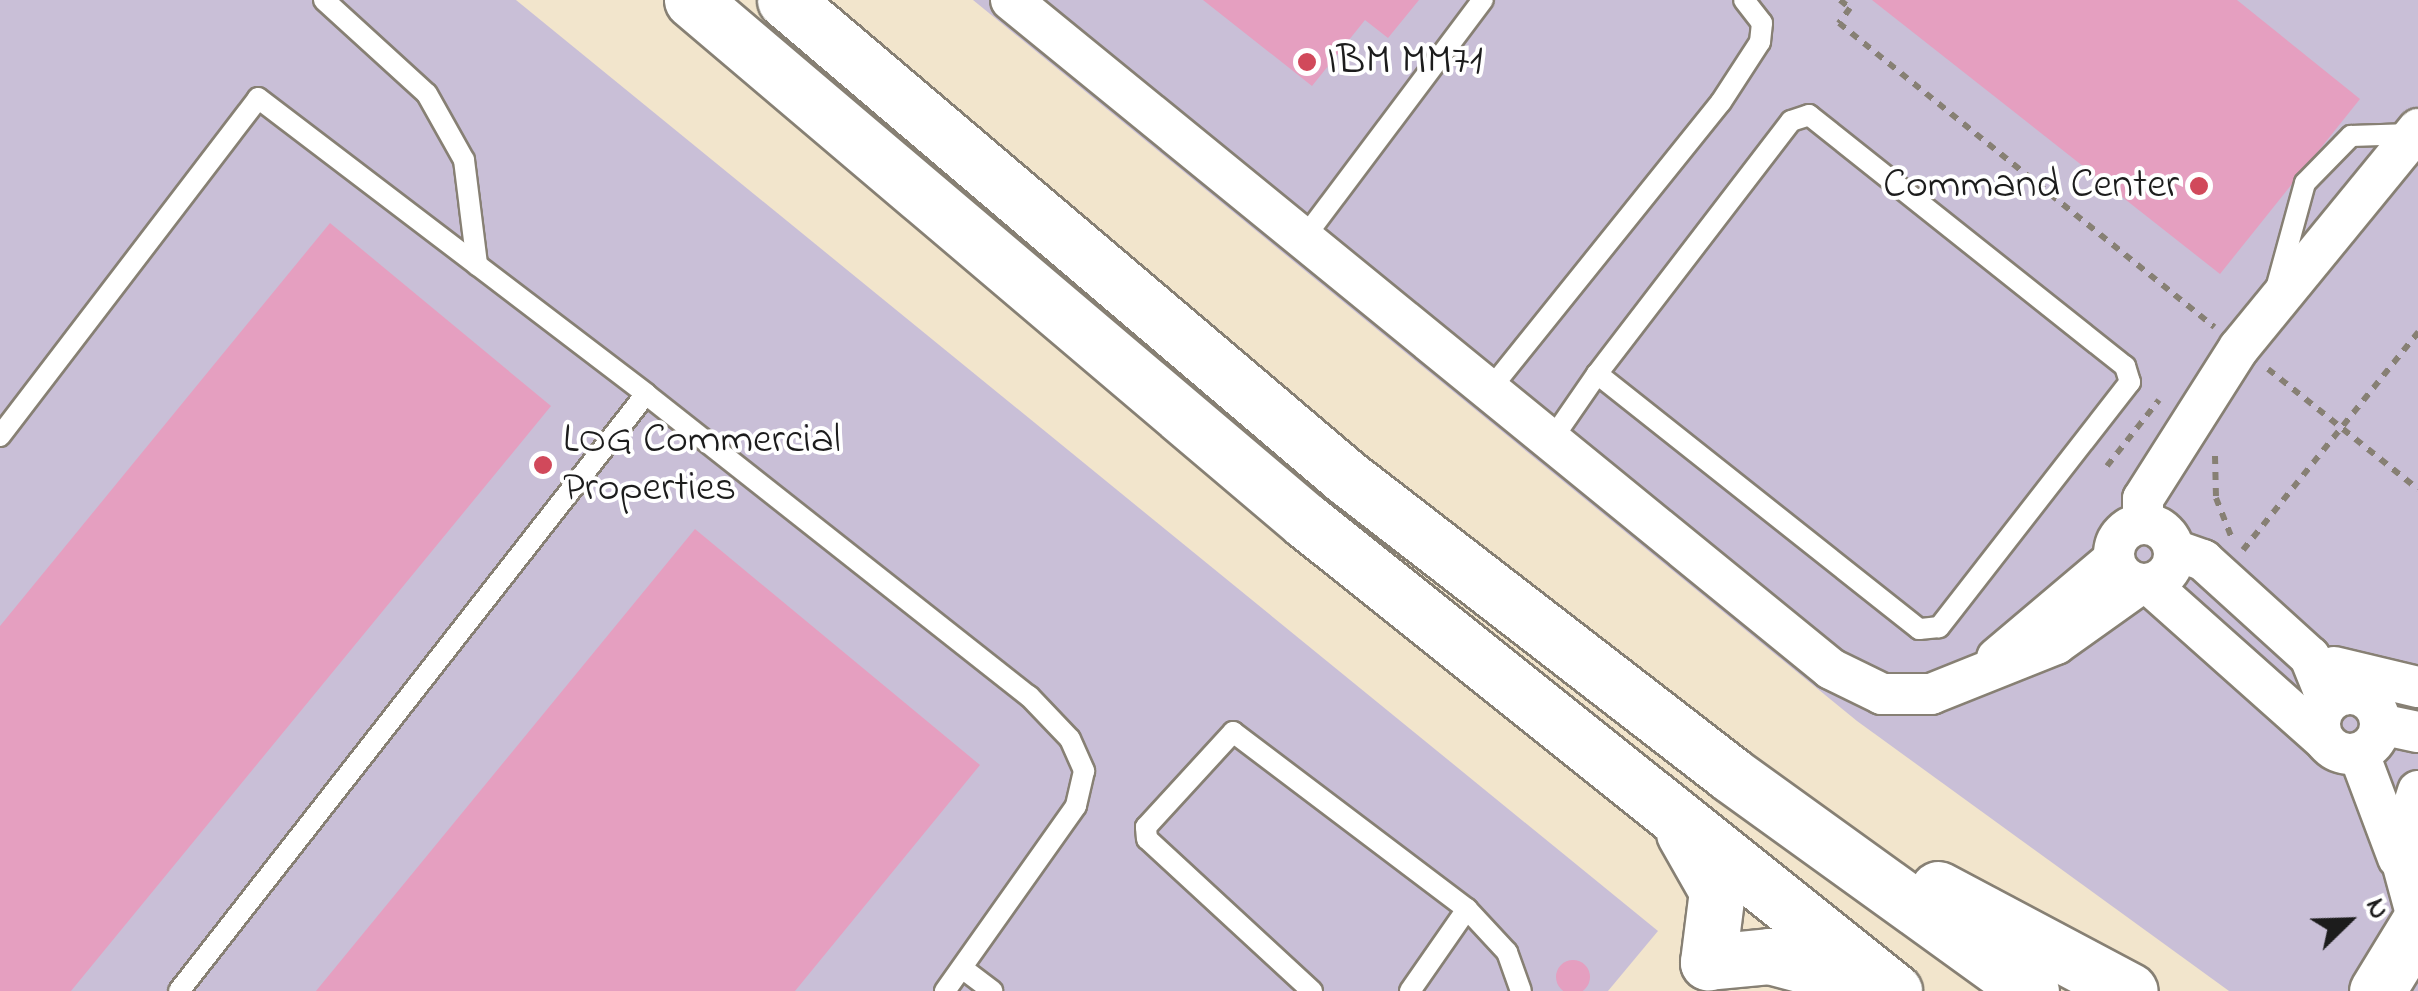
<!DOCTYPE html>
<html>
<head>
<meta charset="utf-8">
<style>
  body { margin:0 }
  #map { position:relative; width:2418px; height:991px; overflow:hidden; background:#f2e5cc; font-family:"Indie Flower",sans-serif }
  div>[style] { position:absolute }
  .industrial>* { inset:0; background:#c9bfd7 }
  .building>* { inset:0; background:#e59fc0 }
  .round { border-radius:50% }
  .path>* { height:6px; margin-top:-3px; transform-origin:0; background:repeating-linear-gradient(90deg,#878074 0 8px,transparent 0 16px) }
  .roads { filter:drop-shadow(2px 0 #878074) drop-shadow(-2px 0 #878074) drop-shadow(0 2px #878074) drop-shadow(0 -2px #878074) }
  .lane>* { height:20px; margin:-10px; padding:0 10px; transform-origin:10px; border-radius:10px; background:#fff }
  .street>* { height:40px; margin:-20px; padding:0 20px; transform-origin:20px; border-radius:20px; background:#fff }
  .street>.ring { margin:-20px; padding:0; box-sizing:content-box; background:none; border:40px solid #fff; border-radius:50% }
  .highway>* { height:55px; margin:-27.5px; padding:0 27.5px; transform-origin:27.5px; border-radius:27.5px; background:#fff }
  .dots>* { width:28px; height:28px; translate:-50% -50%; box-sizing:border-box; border:5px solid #fff; border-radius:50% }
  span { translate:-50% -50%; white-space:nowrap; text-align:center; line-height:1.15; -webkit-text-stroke:8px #fff; paint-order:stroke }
  .poi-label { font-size:42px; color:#1c1c1c }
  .left { translate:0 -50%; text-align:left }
  .right { translate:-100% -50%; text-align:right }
  .north { position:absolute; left:2298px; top:871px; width:100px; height:100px; -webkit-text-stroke:8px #fff; paint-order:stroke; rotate:67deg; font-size:28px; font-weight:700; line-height:40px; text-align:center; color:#1c1c1c }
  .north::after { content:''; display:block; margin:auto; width:35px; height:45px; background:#1c1c1c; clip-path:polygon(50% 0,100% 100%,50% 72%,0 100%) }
</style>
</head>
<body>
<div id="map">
  <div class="industrial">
    <div style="clip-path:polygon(0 0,516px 0,1658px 931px,1608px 991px,0 991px)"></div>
    <div style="clip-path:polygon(973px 0,2418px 0,2418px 991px,2229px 991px,1857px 721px)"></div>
  </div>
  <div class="building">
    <div style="clip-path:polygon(1203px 0,1419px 0,1388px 38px,1365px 20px,1312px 86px)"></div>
    <div style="clip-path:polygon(1872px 0,2237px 0,2360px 99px,2220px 274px)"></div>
    <div style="clip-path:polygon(330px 223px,551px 406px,71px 991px,0 991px,0 626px)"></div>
    <div style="clip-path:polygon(695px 529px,980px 765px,795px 991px,316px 991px)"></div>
    <div class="round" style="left:1556px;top:960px;width:34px;height:34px"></div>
  </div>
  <div class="path">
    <div style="left:1840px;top:0;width:13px;rotate:39deg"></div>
    <div style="left:1850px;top:8px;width:19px;rotate:126deg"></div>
    <div style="left:1839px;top:23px;width:483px;rotate:39deg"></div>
    <div style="left:2268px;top:369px;width:192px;rotate:38.7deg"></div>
    <div style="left:2215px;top:456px;width:42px;rotate:88.6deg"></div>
    <div style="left:2216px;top:498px;width:41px;rotate:68.5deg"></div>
    <div style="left:2107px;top:466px;width:84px;rotate:-51.8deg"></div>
    <div style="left:2243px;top:550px;width:280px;rotate:-51.2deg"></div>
  </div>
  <div class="roads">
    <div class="lane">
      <div style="left:324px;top:0;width:139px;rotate:42.4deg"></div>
      <div style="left:427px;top:94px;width:76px;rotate:60.7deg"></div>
      <div style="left:464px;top:160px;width:106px;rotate:82.9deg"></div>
      <div style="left:1301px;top:242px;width:303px;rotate:-53.1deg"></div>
      <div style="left:2276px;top:289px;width:110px;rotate:-74.7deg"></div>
      <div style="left:2305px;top:183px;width:66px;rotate:-45.6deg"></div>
      <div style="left:2351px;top:136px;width:60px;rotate:-1.9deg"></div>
      <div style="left:1487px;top:393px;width:373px;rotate:-51.2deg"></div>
      <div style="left:1721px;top:102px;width:72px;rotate:-57deg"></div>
      <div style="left:1760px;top:42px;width:19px;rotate:-84deg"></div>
      <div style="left:1762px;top:23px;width:29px;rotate:-128deg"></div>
      <div style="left:0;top:436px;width:425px;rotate:-52.6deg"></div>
      <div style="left:258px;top:98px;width:488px;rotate:37.3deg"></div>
      <div style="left:646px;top:394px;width:488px;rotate:38.3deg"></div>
      <div style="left:1029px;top:696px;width:59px;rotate:46.4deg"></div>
      <div style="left:1070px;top:739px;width:35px;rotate:66deg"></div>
      <div style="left:1084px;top:771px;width:36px;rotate:103deg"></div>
      <div style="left:1076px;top:806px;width:227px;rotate:125.3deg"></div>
      <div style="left:1548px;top:445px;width:86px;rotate:-55.4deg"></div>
      <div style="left:1597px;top:374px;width:319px;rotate:-52.5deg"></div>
      <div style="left:1791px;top:121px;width:19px;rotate:-18deg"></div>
      <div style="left:1809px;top:115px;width:404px;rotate:38.5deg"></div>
      <div style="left:2125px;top:366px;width:17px;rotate:73deg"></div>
      <div style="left:2130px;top:382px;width:311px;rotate:127.9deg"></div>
      <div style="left:1939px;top:627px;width:20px;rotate:174deg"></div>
      <div style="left:1919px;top:629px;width:411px;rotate:-141.6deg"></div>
      <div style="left:962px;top:968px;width:38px;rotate:37deg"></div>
      <div style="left:179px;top:991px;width:758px;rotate:-51.97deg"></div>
      <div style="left:1312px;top:991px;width:224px;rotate:-137.3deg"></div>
      <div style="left:1147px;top:839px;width:12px;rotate:-95deg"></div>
      <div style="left:1146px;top:827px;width:129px;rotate:-47.5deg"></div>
      <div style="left:1233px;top:732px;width:293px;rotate:37.1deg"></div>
      <div style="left:1467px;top:909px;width:59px;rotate:47.1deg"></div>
      <div style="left:1507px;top:952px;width:41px;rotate:70.3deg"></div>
      <div style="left:1410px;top:991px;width:100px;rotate:-55.2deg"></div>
    </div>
    <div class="street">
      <div style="left:1011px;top:0;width:1058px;rotate:39.21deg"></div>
      <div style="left:1831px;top:669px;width:57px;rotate:26.1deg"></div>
      <div style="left:1882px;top:694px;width:49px"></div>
      <div style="left:1931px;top:694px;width:135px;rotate:-21.8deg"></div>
      <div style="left:2056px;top:644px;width:103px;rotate:-35.5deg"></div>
      <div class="ring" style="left:2114px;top:524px;width:20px;height:20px"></div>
      <div style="left:2143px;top:524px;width:25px;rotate:-90deg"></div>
      <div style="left:2143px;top:499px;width:179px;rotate:-57.6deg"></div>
      <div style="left:2239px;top:348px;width:283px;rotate:-50.7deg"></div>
      <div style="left:2174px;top:550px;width:31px;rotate:19deg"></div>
      <div style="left:2203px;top:560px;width:144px;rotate:42.2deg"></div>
      <div style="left:2310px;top:657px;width:35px;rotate:68deg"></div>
      <div style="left:2323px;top:689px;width:25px;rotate:12deg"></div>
      <div style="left:2149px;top:584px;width:234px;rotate:41.7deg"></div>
      <div style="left:1997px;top:658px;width:153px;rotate:-40.2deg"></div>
      <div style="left:2334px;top:667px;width:86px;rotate:13.4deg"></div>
      <div class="ring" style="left:2320px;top:694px;width:20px;height:20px"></div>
      <div style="left:2380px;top:724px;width:39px;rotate:12deg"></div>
      <div style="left:2359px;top:754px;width:111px;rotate:69.4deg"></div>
      <div style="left:2418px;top:791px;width:63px;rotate:107.6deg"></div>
      <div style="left:2399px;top:851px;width:73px;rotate:74.8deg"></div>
    </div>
    <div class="highway">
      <div style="left:692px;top:0;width:805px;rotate:40.32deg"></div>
      <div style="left:1306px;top:521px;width:753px;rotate:38.64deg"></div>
      <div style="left:785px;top:0;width:736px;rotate:40.37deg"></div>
      <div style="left:1346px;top:477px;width:485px;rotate:37.7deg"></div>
      <div style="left:1730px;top:774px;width:371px;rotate:35.8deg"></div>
      <div style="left:1684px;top:833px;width:67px;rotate:60.4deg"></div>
      <div style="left:1717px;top:891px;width:72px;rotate:97.2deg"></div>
      <div style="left:1708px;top:962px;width:61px;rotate:-5.6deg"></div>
      <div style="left:1769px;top:956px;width:98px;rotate:14.7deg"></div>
      <div style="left:1938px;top:889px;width:217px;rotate:28deg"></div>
      <div style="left:2377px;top:991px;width:79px;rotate:-58.5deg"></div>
    </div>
  </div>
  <div class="dots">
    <div style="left:1307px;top:62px;background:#d1495b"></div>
    <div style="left:2199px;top:186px;background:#d1495b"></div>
    <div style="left:543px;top:465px;background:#d1495b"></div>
  </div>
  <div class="poi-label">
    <span class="left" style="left:1327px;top:62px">IBM MM71</span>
    <span class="right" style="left:2179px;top:186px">Command Center</span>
    <span class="left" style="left:563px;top:465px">LOG Commercial<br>Properties</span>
  </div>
  <div class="north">N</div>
</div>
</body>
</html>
